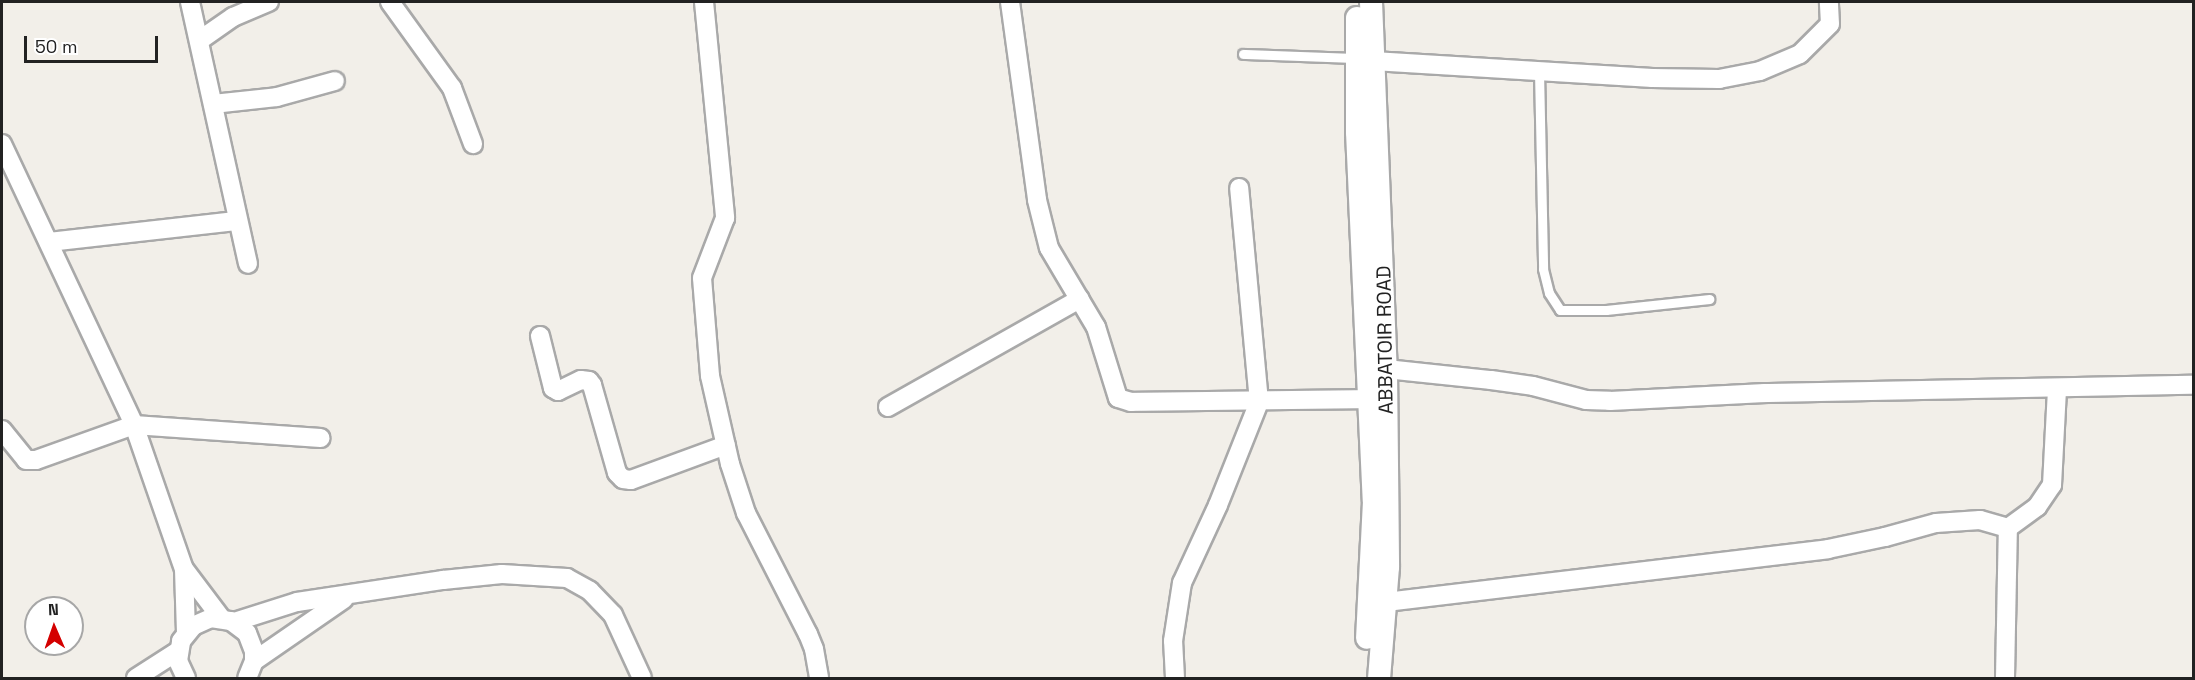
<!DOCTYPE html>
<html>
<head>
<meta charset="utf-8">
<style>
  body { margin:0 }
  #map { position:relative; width:2195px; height:680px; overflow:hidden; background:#f2efe9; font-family:"Space Grotesk",sans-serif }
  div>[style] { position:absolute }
  .roads { filter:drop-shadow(2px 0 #a9a9a9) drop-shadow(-2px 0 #a9a9a9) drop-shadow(0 2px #a9a9a9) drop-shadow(0 -2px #a9a9a9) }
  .service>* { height:9px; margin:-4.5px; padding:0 4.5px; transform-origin:4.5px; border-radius:4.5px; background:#fff }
  .minor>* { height:18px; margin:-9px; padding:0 9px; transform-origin:9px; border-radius:9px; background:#fff }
  .tertiary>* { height:22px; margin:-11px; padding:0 11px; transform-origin:11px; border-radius:11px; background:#fff }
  span { translate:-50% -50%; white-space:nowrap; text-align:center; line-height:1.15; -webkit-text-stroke:5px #fff; paint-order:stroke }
  .street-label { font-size:20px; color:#222 }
  .frame { position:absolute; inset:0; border:3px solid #222; pointer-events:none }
  .north { position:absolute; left:24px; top:596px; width:60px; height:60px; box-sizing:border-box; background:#fff; border:2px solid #a7a7a7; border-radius:50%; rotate:358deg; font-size:16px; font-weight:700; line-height:24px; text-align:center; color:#222 }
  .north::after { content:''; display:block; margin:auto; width:21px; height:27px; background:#d40000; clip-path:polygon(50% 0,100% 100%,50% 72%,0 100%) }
  .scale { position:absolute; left:24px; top:36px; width:134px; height:27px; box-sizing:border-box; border:3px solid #222; border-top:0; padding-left:8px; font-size:18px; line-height:21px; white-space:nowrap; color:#222; -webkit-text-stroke:4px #fff; paint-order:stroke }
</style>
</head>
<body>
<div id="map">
  <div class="roads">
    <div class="service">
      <div style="left:1243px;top:54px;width:114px;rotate:2deg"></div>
      <div style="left:1539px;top:71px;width:198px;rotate:88.8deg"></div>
      <div style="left:1543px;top:269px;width:25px;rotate:76deg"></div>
      <div style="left:1549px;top:293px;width:20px;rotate:57deg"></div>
      <div style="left:1560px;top:310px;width:46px"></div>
      <div style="left:1606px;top:310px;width:104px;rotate:-6.1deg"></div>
    </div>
    <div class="minor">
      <div style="left:190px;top:2px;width:268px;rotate:77.5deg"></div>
      <div style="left:390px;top:2px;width:106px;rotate:54.2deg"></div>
      <div style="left:452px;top:88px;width:60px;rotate:69.4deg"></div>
      <div style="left:704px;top:2px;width:217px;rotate:84.4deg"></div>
      <div style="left:725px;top:218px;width:64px;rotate:111deg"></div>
      <div style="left:702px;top:278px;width:98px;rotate:85.3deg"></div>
      <div style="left:710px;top:376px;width:90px;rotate:77.2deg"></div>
      <div style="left:730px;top:464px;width:52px;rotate:71.9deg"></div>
      <div style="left:746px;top:513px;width:136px;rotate:62.9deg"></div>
      <div style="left:808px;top:634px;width:16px;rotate:68deg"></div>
      <div style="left:814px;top:649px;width:29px;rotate:80deg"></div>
      <div style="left:1010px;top:2px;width:200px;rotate:82.2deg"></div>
      <div style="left:1037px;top:200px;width:49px;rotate:76deg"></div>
      <div style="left:1049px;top:248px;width:92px;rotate:59.3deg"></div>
      <div style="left:1096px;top:327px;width:74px;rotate:72.8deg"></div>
      <div style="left:1118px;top:398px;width:14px;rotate:17deg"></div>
      <div style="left:1131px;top:402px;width:236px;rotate:-0.7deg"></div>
      <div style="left:200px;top:40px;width:40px;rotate:-34.9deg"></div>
      <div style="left:233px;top:17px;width:39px;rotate:-23deg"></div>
      <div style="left:1373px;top:61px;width:280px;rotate:3.5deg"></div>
      <div style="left:1652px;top:78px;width:67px;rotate:0.9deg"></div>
      <div style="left:1719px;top:79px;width:42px;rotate:-11deg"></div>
      <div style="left:1760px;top:71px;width:43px;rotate:-23deg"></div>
      <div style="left:1800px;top:54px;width:42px;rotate:-45deg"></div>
      <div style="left:1830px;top:24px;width:22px;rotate:-93deg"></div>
      <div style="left:213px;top:104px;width:64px;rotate:-6.2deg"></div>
      <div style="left:277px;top:97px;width:60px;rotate:-15.4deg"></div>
      <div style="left:2px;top:144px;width:310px;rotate:64.8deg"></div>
      <div style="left:134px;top:425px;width:152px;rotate:70.9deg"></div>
      <div style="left:184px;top:569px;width:64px;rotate:88.2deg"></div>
      <div style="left:49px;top:242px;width:188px;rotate:-6.4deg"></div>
      <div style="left:540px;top:336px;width:54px;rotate:76deg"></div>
      <div style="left:553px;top:388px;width:6px;rotate:31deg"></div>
      <div style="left:558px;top:391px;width:25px;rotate:-26deg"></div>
      <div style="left:581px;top:380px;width:8px;rotate:7deg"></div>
      <div style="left:589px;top:381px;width:5px;rotate:53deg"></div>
      <div style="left:592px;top:385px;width:91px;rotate:74.1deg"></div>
      <div style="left:617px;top:473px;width:8px;rotate:45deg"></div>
      <div style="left:623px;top:479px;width:8px;rotate:7deg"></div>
      <div style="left:631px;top:480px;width:101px;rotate:-20.2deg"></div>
      <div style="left:1386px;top:369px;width:106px;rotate:6deg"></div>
      <div style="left:1491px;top:380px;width:42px;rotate:8.1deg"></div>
      <div style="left:1533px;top:386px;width:55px;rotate:14.8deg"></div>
      <div style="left:1586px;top:400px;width:24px;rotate:2deg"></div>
      <div style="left:1610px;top:401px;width:155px;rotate:-3deg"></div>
      <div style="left:1765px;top:393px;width:429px;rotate:-1.1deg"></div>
      <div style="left:888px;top:407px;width:220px;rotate:-29.4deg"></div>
      <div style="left:2px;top:430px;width:38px;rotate:51deg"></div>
      <div style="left:26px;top:460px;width:10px"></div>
      <div style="left:36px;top:460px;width:104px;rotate:-19.7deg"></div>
      <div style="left:134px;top:425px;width:187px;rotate:4deg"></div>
      <div style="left:2008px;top:528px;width:36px;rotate:-36deg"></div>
      <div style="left:2037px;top:507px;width:27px;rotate:-56deg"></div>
      <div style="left:2052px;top:485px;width:97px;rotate:-87deg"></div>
      <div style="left:184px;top:569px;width:61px;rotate:52.9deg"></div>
      <div style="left:1386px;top:602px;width:445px;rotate:-6.8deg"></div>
      <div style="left:1828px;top:549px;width:58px;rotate:-11.9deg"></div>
      <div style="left:1885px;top:537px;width:53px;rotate:-15.4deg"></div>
      <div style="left:1936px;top:523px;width:44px;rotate:-3.9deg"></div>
      <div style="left:1980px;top:520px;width:29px;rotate:16deg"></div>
      <div style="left:234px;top:622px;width:66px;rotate:-17.6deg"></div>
      <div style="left:297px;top:602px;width:148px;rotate:-8.6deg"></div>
      <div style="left:443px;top:580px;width:59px;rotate:-5.8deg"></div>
      <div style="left:502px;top:574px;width:65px;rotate:3.5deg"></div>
      <div style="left:567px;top:578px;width:26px;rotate:29deg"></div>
      <div style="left:590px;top:591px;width:33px;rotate:46deg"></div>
      <div style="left:613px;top:615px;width:69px;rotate:65.3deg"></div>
      <div style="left:254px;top:661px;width:109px;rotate:-34.6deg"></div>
      <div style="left:136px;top:678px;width:50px;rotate:-32.7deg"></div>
      <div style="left:186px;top:678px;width:19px;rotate:-115deg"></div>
      <div style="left:178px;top:661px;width:20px;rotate:-81deg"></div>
      <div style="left:181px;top:641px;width:19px;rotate:-51deg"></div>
      <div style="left:193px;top:626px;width:20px;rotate:-24deg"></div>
      <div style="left:211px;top:618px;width:20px;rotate:9deg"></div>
      <div style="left:231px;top:621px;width:20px;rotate:37deg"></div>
      <div style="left:247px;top:633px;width:19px;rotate:69deg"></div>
      <div style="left:254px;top:651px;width:10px;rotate:90deg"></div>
      <div style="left:254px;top:661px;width:18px;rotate:112deg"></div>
      <div style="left:1175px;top:678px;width:37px;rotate:-93deg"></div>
      <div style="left:1173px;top:641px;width:59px;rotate:-81.2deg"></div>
      <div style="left:1182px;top:583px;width:86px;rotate:-65.2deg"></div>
      <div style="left:1218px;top:505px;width:111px;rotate:-68.3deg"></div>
      <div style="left:1259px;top:402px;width:215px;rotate:-95.3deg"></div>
      <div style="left:2005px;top:678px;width:150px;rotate:-88.9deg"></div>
    </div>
    <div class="tertiary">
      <div style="left:1371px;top:2px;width:367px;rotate:87.7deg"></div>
      <div style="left:1386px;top:369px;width:198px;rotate:89.4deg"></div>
      <div style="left:1388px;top:567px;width:111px;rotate:94.6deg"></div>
      <div style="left:1357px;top:18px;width:114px;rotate:90deg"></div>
      <div style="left:1357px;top:132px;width:369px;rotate:87.4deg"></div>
      <div style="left:1374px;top:501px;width:137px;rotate:92.9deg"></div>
    </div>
  </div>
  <div class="street-label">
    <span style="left:1385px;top:340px;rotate:-91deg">ABBATOIR ROAD</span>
  </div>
  <div class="frame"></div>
  <div class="north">N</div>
  <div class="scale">50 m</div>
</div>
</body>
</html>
